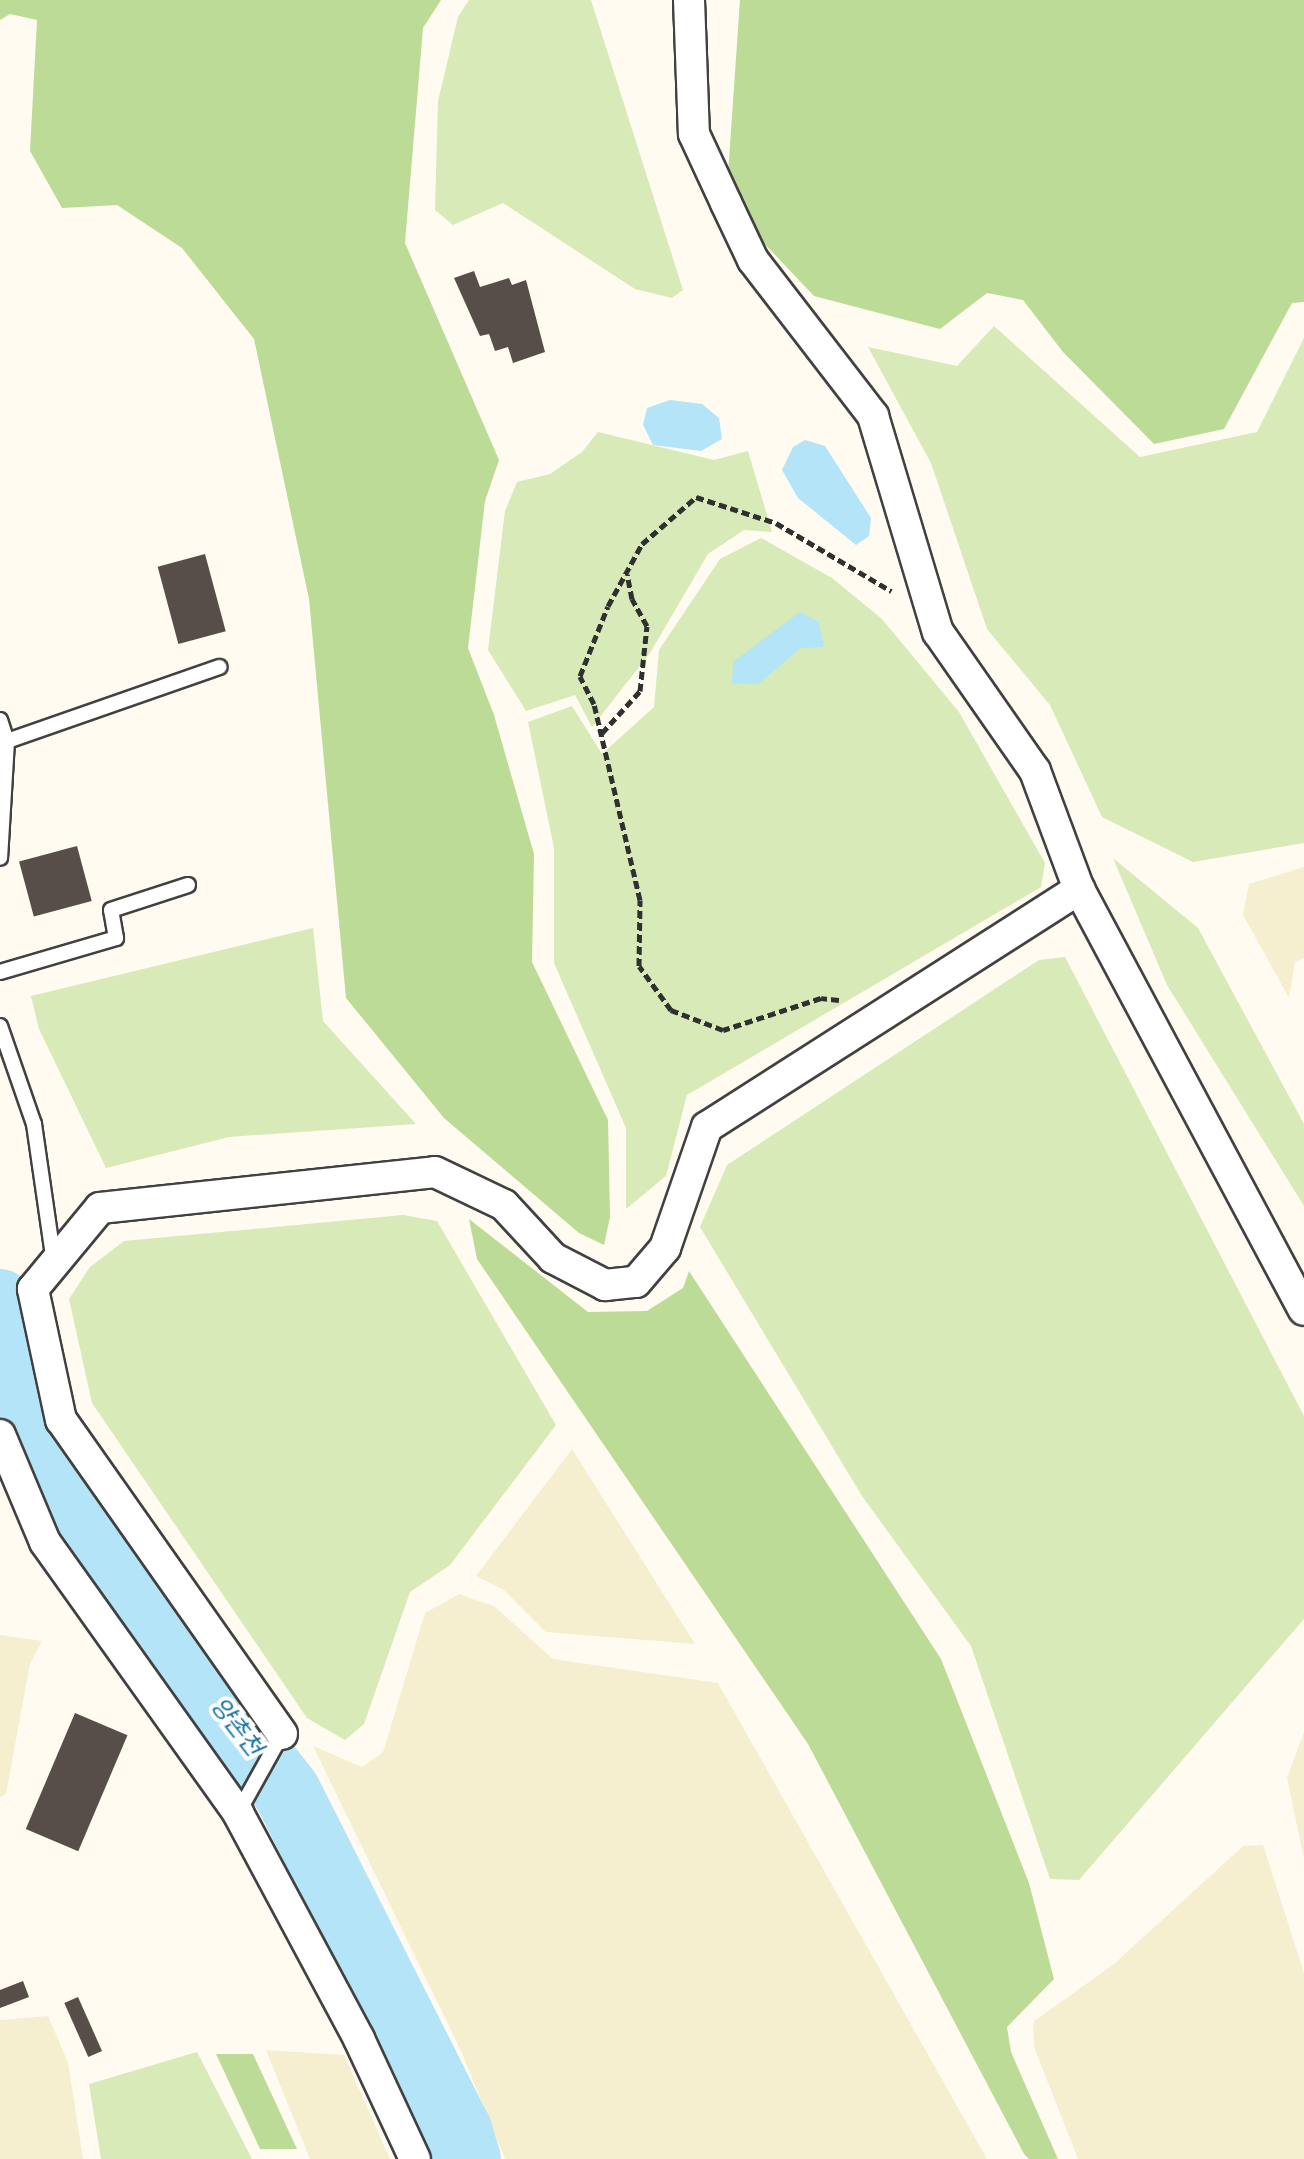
<!DOCTYPE html>
<html>
<head>
<meta charset="utf-8">
<style>
  body { margin:0 }
  #map { position:relative; width:1304px; height:2159px; overflow:hidden; background:#fffbf0; font-family:"Times New Roman","Noto Sans KR",serif }
  div>[style] { position:absolute }
  .farmland>* { inset:0; background:#f6efcf }
  .green>* { inset:0; background:#d7eab8 }
  .forest>* { inset:0; background:#bcdb97 }
  .water>* { inset:0; background:#b3e4f7 }
  .river>* { height:68px; margin:-34px; padding:0 34px; transform-origin:34px; border-radius:34px; background:#b3e4f7 }
  .building>* { inset:0; background:#574e4a; transform-origin:0 0 }
  .path>* { height:5px; margin-top:-2.5px; transform-origin:0; background:repeating-linear-gradient(90deg,#303030 0 8px,transparent 0 12px) }
  .roads { filter:drop-shadow(2px 0 #414141) drop-shadow(-2px 0 #414141) drop-shadow(0 2px #414141) drop-shadow(0 -2px #414141) }
  .service>* { height:14px; margin:-7px; padding:0 7px; transform-origin:7px; border-radius:7px; background:#fff }
  .minor>* { height:30px; margin:-15px; padding:0 15px; transform-origin:15px; border-radius:15px; background:#fff }
  span { translate:-50% -50%; white-space:nowrap; text-align:center; line-height:1.15; -webkit-text-stroke:8px #fff; paint-order:stroke }
  .water-label { font-size:24px; color:#1572a3; font-style:italic }
</style>
</head>
<body>
<div id="map">
  <div class="farmland">
    <div style="clip-path:polygon(1304px 867px,1304px 958px,1295px 962px,1289px 998px,1243px 915px,1249px 884px)"></div>
    <div style="clip-path:polygon(572px 1449px,695px 1644px,546px 1632px,504px 1590px,476px 1576px)"></div>
    <div style="clip-path:polygon(459px 1594px,494px 1606px,553px 1659px,718px 1683px,987px 2159px,505px 2159px,461px 2051px,313px 1746px,362px 1767px,383px 1752px,425px 1613px)"></div>
    <div style="clip-path:polygon(0 1635px,42px 1641px,30px 1664px,6px 1794px,0 1797px)"></div>
    <div style="clip-path:polygon(1304px 1732px,1304px 1859px,1287px 1778px)"></div>
    <div style="clip-path:polygon(1263px 1845px,1304px 1973px,1304px 2159px,1078px 2159px,1034px 2047px,1033px 2022px,1114px 1964px,1243px 1846px)"></div>
    <div style="clip-path:polygon(48px 2016px,68px 2062px,83px 2159px,0 2159px,0 2020px)"></div>
    <div style="clip-path:polygon(266px 2050px,344px 2055px,390px 2159px,310px 2159px)"></div>
  </div>
  <div class="green">
    <div style="clip-path:polygon(469px 0,591px 0,683px 290px,672px 298px,635px 289px,503px 203px,453px 225px,435px 210px,438px 101px,458px 17px)"></div>
    <div style="clip-path:polygon(994px 326px,1140px 457px,1257px 432px,1304px 338px,1304px 843px,1193px 862px,1102px 817px,1050px 705px,987px 629px,931px 463px,868px 347px,957px 366px)"></div>
    <div style="clip-path:polygon(598px 432px,714px 460px,748px 451px,772px 532px,744px 530px,708px 554px,650px 653px,592px 727px,575px 695px,526px 711px,488px 650px,505px 511px,517px 482px,550px 474px,582px 452px)"></div>
    <div style="clip-path:polygon(761px 538px,832px 578px,882px 619px,959px 712px,1045px 863px,1041px 887px,687px 1095px,666px 1176px,626px 1209px,626px 1128px,554px 963px,554px 848px,528px 722px,572px 706px,602px 754px,654px 707px,659px 650px,720px 559px)"></div>
    <div style="clip-path:polygon(1113px 858px,1198px 928px,1304px 1124px,1304px 1206px,1167px 985px)"></div>
    <div style="clip-path:polygon(313px 928px,323px 1021px,416px 1124px,229px 1137px,106px 1168px,39px 1029px,31px 996px)"></div>
    <div style="clip-path:polygon(1065px 957px,1304px 1416px,1304px 1619px,1079px 1880px,1050px 1879px,971px 1646px,862px 1496px,700px 1227px,727px 1165px,1039px 960px)"></div>
    <div style="clip-path:polygon(403px 1215px,437px 1221px,556px 1425px,450px 1565px,410px 1592px,364px 1724px,345px 1740px,307px 1718px,92px 1403px,69px 1299px,90px 1267px,124px 1241px)"></div>
    <div style="clip-path:polygon(197px 2052px,252px 2159px,101px 2159px,89px 2084px)"></div>
  </div>
  <div class="forest">
    <div style="clip-path:polygon(0 0,441px 0,423px 28px,405px 243px,499px 460px,485px 501px,468px 648px,494px 715px,534px 854px,532px 962px,608px 1120px,610px 1217px,604px 1245px,579px 1233px,444px 1118px,346px 998px,309px 599px,254px 339px,182px 248px,117px 205px,62px 208px,30px 151px,37px 20px,10px 14px,0 20px)"></div>
    <div style="clip-path:polygon(740px 0,1304px 0,1304px 302px,1292px 303px,1224px 429px,1154px 444px,1063px 352px,1023px 300px,987px 293px,940px 329px,814px 296px,726px 203px)"></div>
    <div style="clip-path:polygon(469px 1219px,588px 1312px,647px 1311px,683px 1288px,689px 1271px,941px 1659px,1029px 1883px,1054px 1979px,1007px 2027px,1011px 2052px,1058px 2159px,1029px 2159px,1024px 2154px,808px 1744px,477px 1259px)"></div>
    <div style="clip-path:polygon(216px 2054px,253px 2054px,297px 2149px,260px 2149px)"></div>
  </div>
  <div class="water">
    <div style="clip-path:polygon(670px 400px,702px 404px,719px 418px,722px 439px,701px 451px,653px 445px,643px 425px,647px 408px)"></div>
    <div style="clip-path:polygon(805px 440px,825px 446px,871px 518px,869px 536px,856px 545px,798px 498px,782px 470px,793px 447px)"></div>
    <div style="clip-path:polygon(800px 612px,819px 622px,824px 647px,801px 648px,758px 684px,732px 683px,733px 662px)"></div>
  </div>
  <div class="river">
    <div style="left:0;top:1303px;width:87px;rotate:80.8deg"></div>
    <div style="left:14px;top:1389px;width:152px;rotate:61.2deg"></div>
    <div style="left:87px;top:1522px;width:184px;rotate:54.8deg"></div>
    <div style="left:193px;top:1672px;width:152px;rotate:51.9deg"></div>
    <div style="left:287px;top:1792px;width:379px;rotate:63.2deg"></div>
    <div style="left:458px;top:2130px;width:30px;rotate:73deg"></div>
  </div>
  <div class="building">
    <div style="clip-path:polygon(474px 271px,480px 287px,509px 278px,512px 285px,526px 280px,545px 352px,513px 363px,508px 347px,495px 351px,489px 334px,480px 336px,454px 278px)"></div>
    <div style="left:205px;top:554px;width:80px;height:49px;rotate:75deg"></div>
    <div style="left:77px;top:846px;width:57px;height:60px;rotate:75deg"></div>
    <div style="left:75px;top:1713px;width:57px;height:126px;rotate:23deg"></div>
    <div style="clip-path:polygon(23px 1981px,29px 1997px,0 2008px,0 1990px)"></div>
    <div style="left:78px;top:1997px;width:59px;height:15px;rotate:66deg"></div>
  </div>
  <div class="path">
    <div style="left:602px;top:733px;width:57px;rotate:-47.9deg"></div>
    <div style="left:640px;top:691px;width:65px;rotate:-83.9deg"></div>
    <div style="left:647px;top:626px;width:31px;rotate:-119deg"></div>
    <div style="left:632px;top:599px;width:25px;rotate:-101deg"></div>
    <div style="left:839px;top:1000px;width:18px;rotate:-174deg"></div>
    <div style="left:821px;top:998px;width:103px;rotate:161.9deg"></div>
    <div style="left:723px;top:1030px;width:56px;rotate:-159deg"></div>
    <div style="left:671px;top:1010px;width:54px;rotate:-126deg"></div>
    <div style="left:639px;top:966px;width:66px;rotate:-89.1deg"></div>
    <div style="left:640px;top:900px;width:201px;rotate:-103.2deg"></div>
    <div style="left:594px;top:704px;width:31px;rotate:-117deg"></div>
    <div style="left:580px;top:676px;width:75px;rotate:-68.2deg"></div>
    <div style="left:608px;top:606px;width:71px;rotate:-61.3deg"></div>
    <div style="left:642px;top:544px;width:72px;rotate:-41deg"></div>
    <div style="left:696px;top:497px;width:84px;rotate:18deg"></div>
    <div style="left:776px;top:523px;width:134px;rotate:30.6deg"></div>
  </div>
  <div class="roads">
    <div class="service">
      <div style="left:0;top:720px;width:22px;rotate:72deg"></div>
      <div style="left:7px;top:741px;width:117px;rotate:93.4deg"></div>
      <div style="left:7px;top:741px;width:225px;rotate:-19.2deg"></div>
      <div style="left:0;top:972px;width:121px;rotate:-16.3deg"></div>
      <div style="left:116px;top:938px;width:28px;rotate:-100deg"></div>
      <div style="left:111px;top:910px;width:81px;rotate:-18deg"></div>
      <div style="left:0;top:1026px;width:104px;rotate:70.9deg"></div>
      <div style="left:34px;top:1124px;width:140px;rotate:81.8deg"></div>
      <div style="left:238px;top:1813px;width:90px;rotate:-60.9deg"></div>
    </div>
    <div class="minor">
      <div style="left:689px;top:0;width:134px;rotate:87.9deg"></div>
      <div style="left:694px;top:134px;width:76px;rotate:65.1deg"></div>
      <div style="left:726px;top:203px;width:63px;rotate:64.7deg"></div>
      <div style="left:753px;top:260px;width:197px;rotate:52.4deg"></div>
      <div style="left:873px;top:416px;width:226px;rotate:73.3deg"></div>
      <div style="left:938px;top:632px;width:169px;rotate:55.1deg"></div>
      <div style="left:1035px;top:771px;width:126px;rotate:69.6deg"></div>
      <div style="left:1079px;top:889px;width:477px;rotate:61.9deg"></div>
      <div style="left:0;top:1435px;width:116px;rotate:67.2deg"></div>
      <div style="left:45px;top:1542px;width:333px;rotate:54.5deg"></div>
      <div style="left:238px;top:1813px;width:256px;rotate:61.8deg"></div>
      <div style="left:359px;top:2039px;width:132px;rotate:65deg"></div>
      <div style="left:282px;top:1734px;width:384px;rotate:-125.1deg"></div>
      <div style="left:61px;top:1420px;width:134px;rotate:-102.1deg"></div>
      <div style="left:33px;top:1289px;width:105px;rotate:-50.4deg"></div>
      <div style="left:100px;top:1208px;width:337px;rotate:-6.1deg"></div>
      <div style="left:435px;top:1172px;width:76px;rotate:25.6deg"></div>
      <div style="left:504px;top:1205px;width:72px;rotate:47.2deg"></div>
      <div style="left:553px;top:1258px;width:59px;rotate:27.4deg"></div>
      <div style="left:605px;top:1285px;width:31px;rotate:-6deg"></div>
      <div style="left:636px;top:1282px;width:45px;rotate:-49.5deg"></div>
      <div style="left:665px;top:1248px;width:128px;rotate:-70.9deg"></div>
      <div style="left:707px;top:1127px;width:442px;rotate:-32.6deg"></div>
    </div>
  </div>
  <div class="water-label">
    <span style="left:236px;top:1727px;rotate:52deg">양촌천</span>
  </div>
</div>
</body>
</html>
